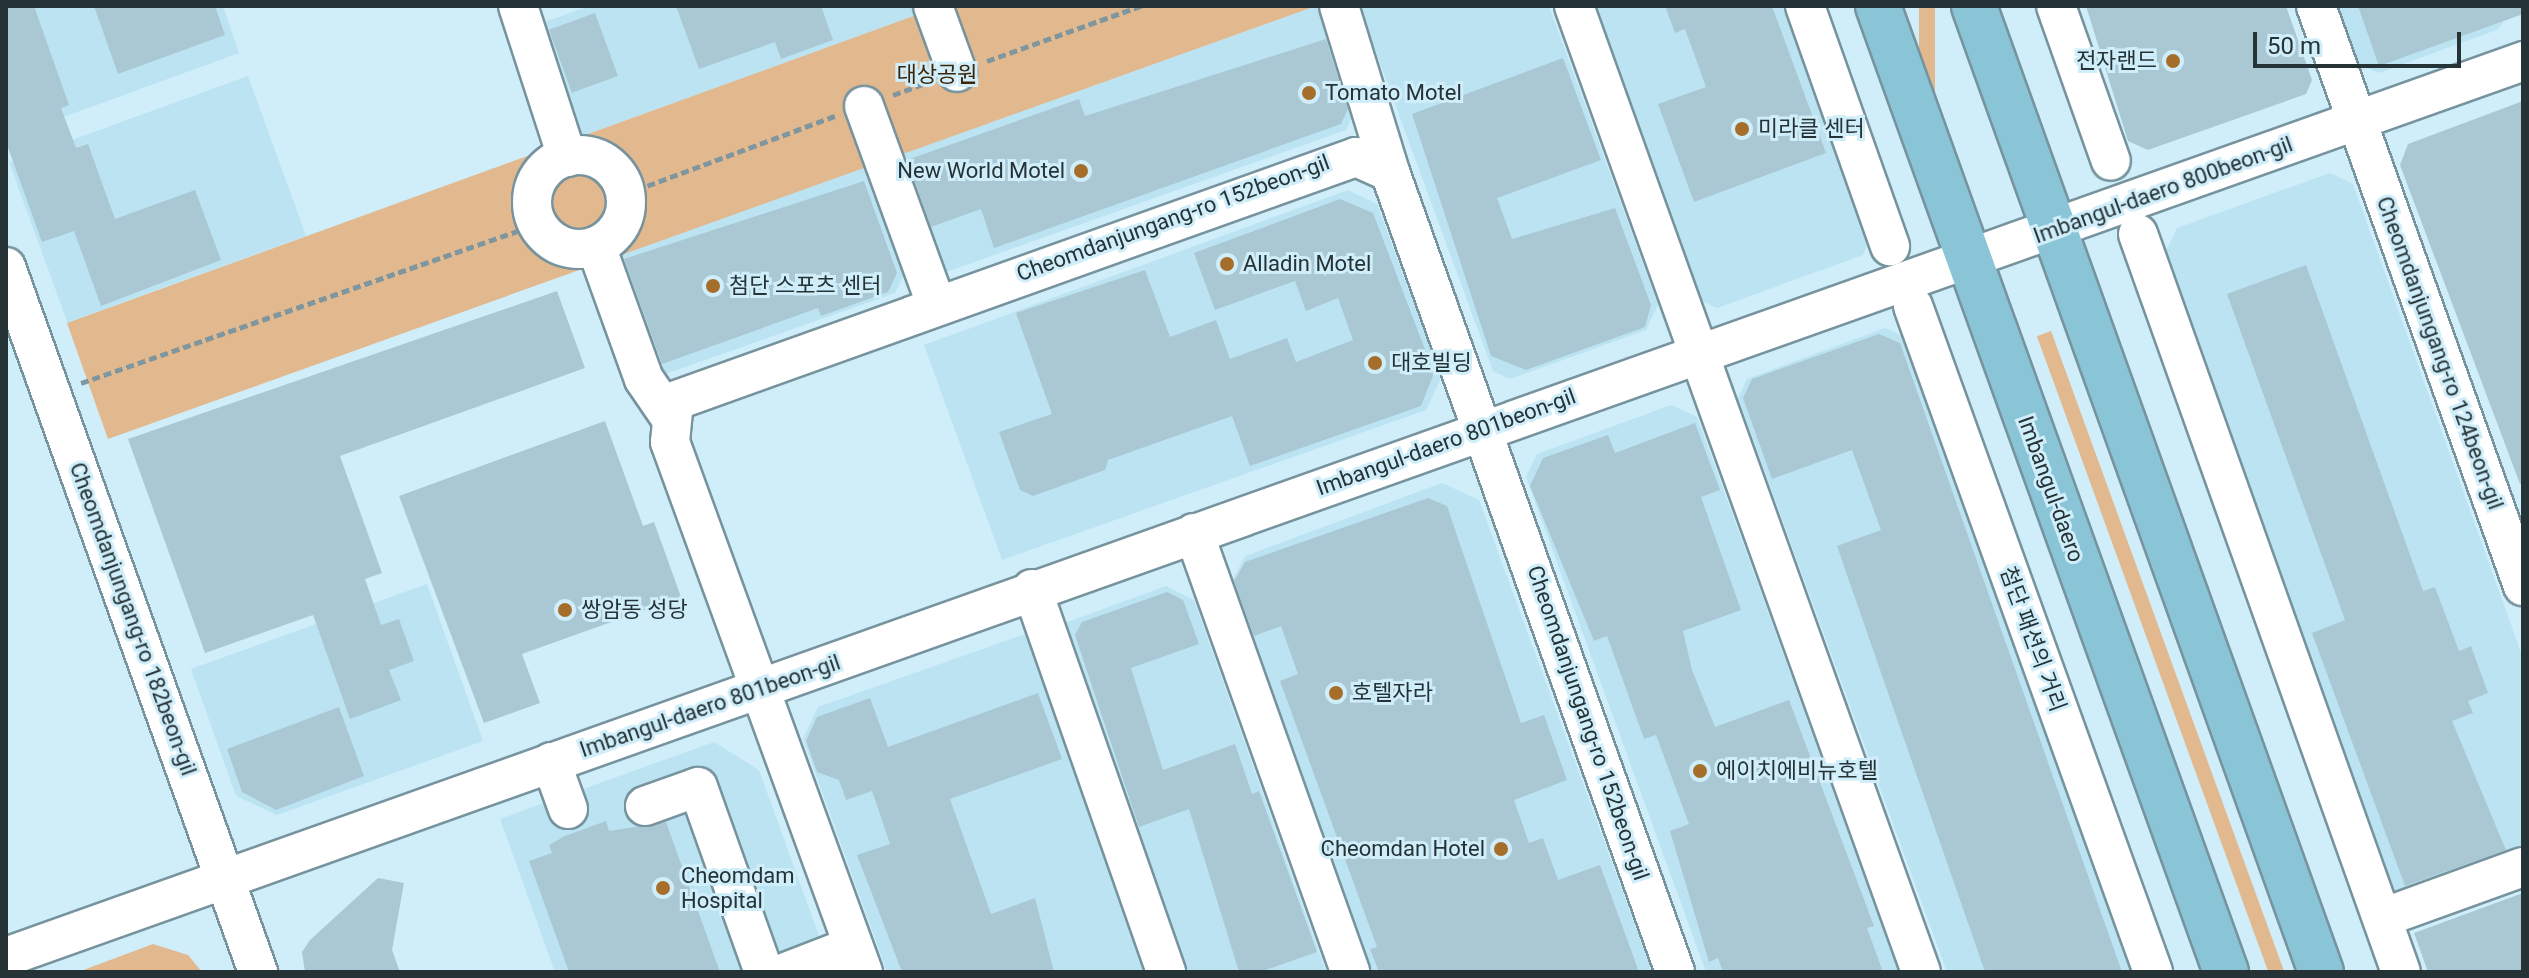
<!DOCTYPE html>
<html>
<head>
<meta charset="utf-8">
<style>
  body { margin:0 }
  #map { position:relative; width:2529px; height:978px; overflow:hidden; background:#cfeefa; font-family:Roboto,"Noto Sans KR",sans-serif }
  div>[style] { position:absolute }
  .built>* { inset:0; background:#bce3f2; transform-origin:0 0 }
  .green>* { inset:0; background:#e2b88e; transform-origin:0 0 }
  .building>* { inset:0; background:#a9c8d4; transform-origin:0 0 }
  .path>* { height:5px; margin-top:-2.5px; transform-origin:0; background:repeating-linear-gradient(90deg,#7f969e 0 8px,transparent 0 12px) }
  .roads { filter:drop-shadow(2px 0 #76939e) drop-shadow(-2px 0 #76939e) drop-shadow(0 2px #76939e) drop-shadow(0 -2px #76939e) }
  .minor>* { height:38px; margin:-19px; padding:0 19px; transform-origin:19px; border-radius:19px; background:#fff }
  .minor>.ring { margin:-19px; padding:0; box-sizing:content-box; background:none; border:38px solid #fff; border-radius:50% }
  .major>* { height:44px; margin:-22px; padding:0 22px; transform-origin:22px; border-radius:22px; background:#89c4d7 }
  .dots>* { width:22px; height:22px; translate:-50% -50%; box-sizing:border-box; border:4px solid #cfeefa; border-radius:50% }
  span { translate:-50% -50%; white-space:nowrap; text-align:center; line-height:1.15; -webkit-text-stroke:6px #cfeefa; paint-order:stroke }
  .poi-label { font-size:22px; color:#253236 }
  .right { translate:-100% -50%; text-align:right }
  .left { translate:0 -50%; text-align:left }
  .park-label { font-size:22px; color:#3d2507 }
  .street-label { font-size:22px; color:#253236 }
  .frame { position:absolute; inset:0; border:8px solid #253236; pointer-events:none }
  .scale { position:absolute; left:2253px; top:32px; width:208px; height:36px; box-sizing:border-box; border:4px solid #253236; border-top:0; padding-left:10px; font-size:24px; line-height:28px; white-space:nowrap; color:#253236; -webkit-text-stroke:6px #cfeefa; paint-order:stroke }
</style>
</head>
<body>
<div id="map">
  <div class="built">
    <div style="clip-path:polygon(6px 6px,223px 6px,239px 53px,6px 138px)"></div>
    <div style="clip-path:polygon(590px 6px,941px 6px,577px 138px,536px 25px)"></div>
    <div style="clip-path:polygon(1316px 6px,1357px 106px,1346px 130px,938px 275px,896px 156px)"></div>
    <div style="clip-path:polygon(1359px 6px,1549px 6px,1658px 305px,1646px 330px,1510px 379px,1493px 371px)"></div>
    <div style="clip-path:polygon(1595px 6px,1786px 6px,1870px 239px,1863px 255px,1717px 308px,1702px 301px)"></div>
    <div style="clip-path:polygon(2338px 6px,2508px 6px,2510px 11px,2499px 29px,2379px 73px,2359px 65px)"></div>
    <div style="left:248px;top:76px;width:170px;height:254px;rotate:70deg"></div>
    <div style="clip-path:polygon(868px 166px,906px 271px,895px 293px,657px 377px,614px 256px)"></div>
    <div style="clip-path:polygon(2330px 173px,2353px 184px,2523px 658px,2523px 848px,2394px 894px,2164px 256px,2177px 228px)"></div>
    <div style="clip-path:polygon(1348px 190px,1377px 204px,1441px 378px,1426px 410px,1002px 560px,924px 345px)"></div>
    <div style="clip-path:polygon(1885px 328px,1907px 338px,2137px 972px,1947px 972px,1738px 398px,1747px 379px)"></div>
    <div style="clip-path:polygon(1671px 405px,1697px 417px,1899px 972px,1706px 972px,1526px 477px,1537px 454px)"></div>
    <div style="clip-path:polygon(1442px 483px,1479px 500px,1652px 972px,1369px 972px,1230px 585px,1245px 556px)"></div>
    <div style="clip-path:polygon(427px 584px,483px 741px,277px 815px,236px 796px,191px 669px)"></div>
    <div style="clip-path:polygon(1166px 586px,1194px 600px,1326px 972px,1182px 972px,1061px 632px,1065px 623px)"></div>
    <div style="clip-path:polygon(1028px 633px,1149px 972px,887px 972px,803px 739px,818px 707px)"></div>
    <div style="clip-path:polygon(714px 742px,759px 770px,832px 972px,555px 972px,500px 819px)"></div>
  </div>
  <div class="green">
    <div style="clip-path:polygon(941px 6px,1316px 6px,108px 439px,67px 323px)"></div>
    <div style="left:1919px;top:6px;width:16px;height:106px"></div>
    <div style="left:2051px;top:331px;width:682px;height:15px;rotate:70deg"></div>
    <div style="clip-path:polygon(153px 944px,188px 955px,202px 972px,78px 972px)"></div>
  </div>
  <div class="building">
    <div style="clip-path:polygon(6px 6px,34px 6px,69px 105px,61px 108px,76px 148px,88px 144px,115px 219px,195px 190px,221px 260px,101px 306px,74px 231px,42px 242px,6px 142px)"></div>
    <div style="clip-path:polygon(94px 6px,215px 6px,225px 35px,118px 74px)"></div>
    <div style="clip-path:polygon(676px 6px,821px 6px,833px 40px,781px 59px,775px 42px,699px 69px)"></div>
    <div style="clip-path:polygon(1665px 6px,1772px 6px,1826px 153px,1694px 202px,1658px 104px,1706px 87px,1685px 29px,1675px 33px)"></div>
    <div style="clip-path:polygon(2086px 6px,2286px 6px,2312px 80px,2306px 94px,2148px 150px,2128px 141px)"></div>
    <div style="clip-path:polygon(2358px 6px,2523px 6px,2523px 14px,2379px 66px)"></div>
    <div style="left:595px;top:13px;width:67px;height:49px;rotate:70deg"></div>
    <div style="clip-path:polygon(1326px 39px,1348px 109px,1341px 124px,994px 248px,981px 209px,931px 227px,907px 160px,1079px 99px,1085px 116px)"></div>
    <div style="clip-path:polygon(1563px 58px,1601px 160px,1497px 198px,1512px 239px,1615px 208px,1651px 305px,1645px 327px,1526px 370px,1491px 356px,1412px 114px)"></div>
    <div style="clip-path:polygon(2523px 101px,2523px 483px,2520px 484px,2400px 165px,2408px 144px)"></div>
    <div style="clip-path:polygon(864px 181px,897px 273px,888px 292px,821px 316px,818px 308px,662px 364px,624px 259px)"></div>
    <div style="clip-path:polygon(1340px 199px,1373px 213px,1434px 373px,1421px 406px,1250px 466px,1232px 416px,1108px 460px,1105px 470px,1033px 496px,1020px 490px,999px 432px,1052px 414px,1016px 313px,1145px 270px,1170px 337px,1216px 320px,1230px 359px,1287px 338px,1296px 362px,1353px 340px,1338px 298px,1306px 311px,1295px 281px,1215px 310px,1194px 253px)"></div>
    <div style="clip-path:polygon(2306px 265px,2423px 591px,2435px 587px,2459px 651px,2471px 646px,2488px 693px,2468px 701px,2473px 713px,2452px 721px,2506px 850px,2405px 886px,2312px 633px,2345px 620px,2227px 294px)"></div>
    <div style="clip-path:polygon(557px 291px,585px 368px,340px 456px,382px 573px,365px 579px,381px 625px,399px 619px,414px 661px,389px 670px,401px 700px,350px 719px,313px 615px,205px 653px,128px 439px)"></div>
    <div style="clip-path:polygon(1879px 334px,1900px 343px,2122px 972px,1985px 972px,1837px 546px,1881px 530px,1852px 450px,1772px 479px,1743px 398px,1752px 379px)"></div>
    <div style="clip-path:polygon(605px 421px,643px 526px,654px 522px,681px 597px,522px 654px,540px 703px,484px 723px,399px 496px)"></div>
    <div style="clip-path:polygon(1695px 423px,1720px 490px,1701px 497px,1741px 610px,1683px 631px,1692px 670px,1715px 727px,1789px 700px,1874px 926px,1867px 928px,1883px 972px,1723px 972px,1718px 958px,1709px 962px,1670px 831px,1689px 824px,1656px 735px,1644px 739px,1607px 636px,1594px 641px,1530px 486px,1543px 458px,1608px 435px,1615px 453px)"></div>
    <div style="clip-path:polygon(1428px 498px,1447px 506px,1521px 723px,1544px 715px,1567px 780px,1514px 800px,1529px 843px,1543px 838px,1558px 880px,1600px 865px,1639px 972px,1379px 972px,1370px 949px,1377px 947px,1280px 681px,1298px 674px,1281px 626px,1254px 636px,1234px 581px,1245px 562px)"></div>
    <div style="clip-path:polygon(1167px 592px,1183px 600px,1199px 644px,1131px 668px,1163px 770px,1235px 744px,1252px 794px,1259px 791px,1317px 952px,1260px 972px,1239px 972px,1189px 809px,1139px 827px,1075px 635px,1082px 622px)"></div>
    <div style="clip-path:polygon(1038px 693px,1062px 759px,950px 799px,991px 914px,1035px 898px,1054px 972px,902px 972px,857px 855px,890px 844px,872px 791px,846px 800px,839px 780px,817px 772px,806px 741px,817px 717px,870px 698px,888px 747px)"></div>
    <div style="clip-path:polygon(339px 707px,364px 776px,276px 810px,242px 792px,227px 749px)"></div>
    <div style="clip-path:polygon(606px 821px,609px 831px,666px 822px,720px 972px,569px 972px,529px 861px,552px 853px,549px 845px,565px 836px)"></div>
    <div style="clip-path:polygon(378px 878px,404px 883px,392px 950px,400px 972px,305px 972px,302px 952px,310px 940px)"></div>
    <div style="clip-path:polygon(2523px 893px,2523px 972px,2428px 972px,2414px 933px)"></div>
  </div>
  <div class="path">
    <div style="left:987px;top:61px;width:164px;rotate:-19.7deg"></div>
    <div style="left:893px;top:95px;width:38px;rotate:-20deg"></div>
    <div style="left:625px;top:194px;width:224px;rotate:-20.4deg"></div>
    <div style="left:81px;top:383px;width:483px;rotate:-19.2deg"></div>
  </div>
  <div class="roads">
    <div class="minor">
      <div style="left:518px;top:6px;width:159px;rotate:72deg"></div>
      <div style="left:933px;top:6px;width:70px;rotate:70deg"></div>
      <div style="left:1339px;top:6px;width:174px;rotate:72.9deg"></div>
      <div style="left:1574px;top:6px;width:1026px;rotate:70.24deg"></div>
      <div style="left:1805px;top:6px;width:255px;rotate:70.5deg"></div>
      <div style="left:2056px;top:6px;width:164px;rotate:70.5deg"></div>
      <div style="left:2316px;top:6px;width:616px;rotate:70.36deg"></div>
      <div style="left:864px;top:106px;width:211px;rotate:70deg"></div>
      <div class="ring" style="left:532px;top:155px;width:56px;height:56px"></div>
      <div style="left:2138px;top:234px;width:783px;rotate:70.39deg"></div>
      <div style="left:596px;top:246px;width:141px;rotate:70.2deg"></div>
      <div style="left:644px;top:379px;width:42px;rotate:55.6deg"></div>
      <div style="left:6px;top:267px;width:749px;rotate:70.33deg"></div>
      <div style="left:1913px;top:306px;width:708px;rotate:70.18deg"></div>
      <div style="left:1194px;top:533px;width:466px;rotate:70.4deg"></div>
      <div style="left:1032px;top:589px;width:406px;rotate:70.7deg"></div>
      <div style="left:551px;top:762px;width:50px;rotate:70.1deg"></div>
      <div style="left:645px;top:806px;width:56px;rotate:-19.7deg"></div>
      <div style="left:698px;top:787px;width:196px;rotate:70.4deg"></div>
      <div style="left:2382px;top:918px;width:150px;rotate:-19.9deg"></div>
      <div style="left:6px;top:957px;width:2672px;rotate:-19.59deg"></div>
      <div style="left:786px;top:972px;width:72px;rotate:-21.2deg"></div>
      <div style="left:863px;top:972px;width:564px;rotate:-110.01deg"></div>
      <div style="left:670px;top:442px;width:41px;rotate:-84.4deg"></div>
      <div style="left:674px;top:401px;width:724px;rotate:-19.69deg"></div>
      <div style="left:1356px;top:157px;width:37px;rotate:24deg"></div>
      <div style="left:1390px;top:172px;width:849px;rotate:70.39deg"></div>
    </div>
    <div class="major">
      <div style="left:1878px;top:6px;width:1027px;rotate:70.19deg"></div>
      <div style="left:1974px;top:6px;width:1026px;rotate:70.24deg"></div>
    </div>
  </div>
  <div class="dots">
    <div style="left:2173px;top:61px;background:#a66e2b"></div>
    <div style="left:1309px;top:93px;background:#a66e2b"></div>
    <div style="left:1742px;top:129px;background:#a66e2b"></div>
    <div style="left:1081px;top:171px;background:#a66e2b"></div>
    <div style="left:1227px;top:264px;background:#a66e2b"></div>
    <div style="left:713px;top:286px;background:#a66e2b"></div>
    <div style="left:1375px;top:363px;background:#a66e2b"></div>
    <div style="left:565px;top:610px;background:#a66e2b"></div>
    <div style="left:1336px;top:693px;background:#a66e2b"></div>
    <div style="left:1700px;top:771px;background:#a66e2b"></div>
    <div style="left:1501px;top:849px;background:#a66e2b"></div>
    <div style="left:663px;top:888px;background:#a66e2b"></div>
  </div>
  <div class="poi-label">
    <span class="right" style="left:2157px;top:61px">전자랜드</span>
    <span class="left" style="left:1325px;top:93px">Tomato Motel</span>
    <span class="left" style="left:1758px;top:129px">미라클 센터</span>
    <span class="right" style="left:1065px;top:171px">New World Motel</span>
    <span class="left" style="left:1243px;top:264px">Alladin Motel</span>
    <span class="left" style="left:729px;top:286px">첨단 스포츠 센터</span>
    <span class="left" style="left:1391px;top:363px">대호빌딩</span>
    <span class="left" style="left:581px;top:610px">쌍암동 성당</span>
    <span class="left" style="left:1352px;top:693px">호텔자라</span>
    <span class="left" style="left:1716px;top:771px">에이치에비뉴호텔</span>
    <span class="right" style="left:1485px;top:849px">Cheomdan Hotel</span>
    <span class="left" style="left:681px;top:888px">Cheomdam<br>Hospital</span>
  </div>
  <div class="park-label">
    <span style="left:937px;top:75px">대상공원</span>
  </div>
  <div class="street-label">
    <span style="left:2163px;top:190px;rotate:-20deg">Imbangul-daero 800beon-gil</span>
    <span style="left:1173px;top:218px;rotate:-20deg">Cheomdanjungang-ro 152beon-gil</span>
    <span style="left:2440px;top:353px;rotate:70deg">Cheomdanjungang-ro 124beon-gil</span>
    <span style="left:1446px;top:442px;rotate:-20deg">Imbangul-daero 801beon-gil</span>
    <span style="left:2051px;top:489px;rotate:70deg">Imbangul-daero</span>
    <span style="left:133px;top:619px;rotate:70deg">Cheomdanjungang-ro 182beon-gil</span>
    <span style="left:2033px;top:639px;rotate:70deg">첨단 패션의 거리</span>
    <span style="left:710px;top:706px;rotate:-19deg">Imbangul-daero 801beon-gil</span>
    <span style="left:1588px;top:723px;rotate:71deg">Cheomdanjungang-ro 152beon-gil</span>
  </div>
  <div class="frame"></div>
  <div class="scale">50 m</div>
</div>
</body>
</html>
